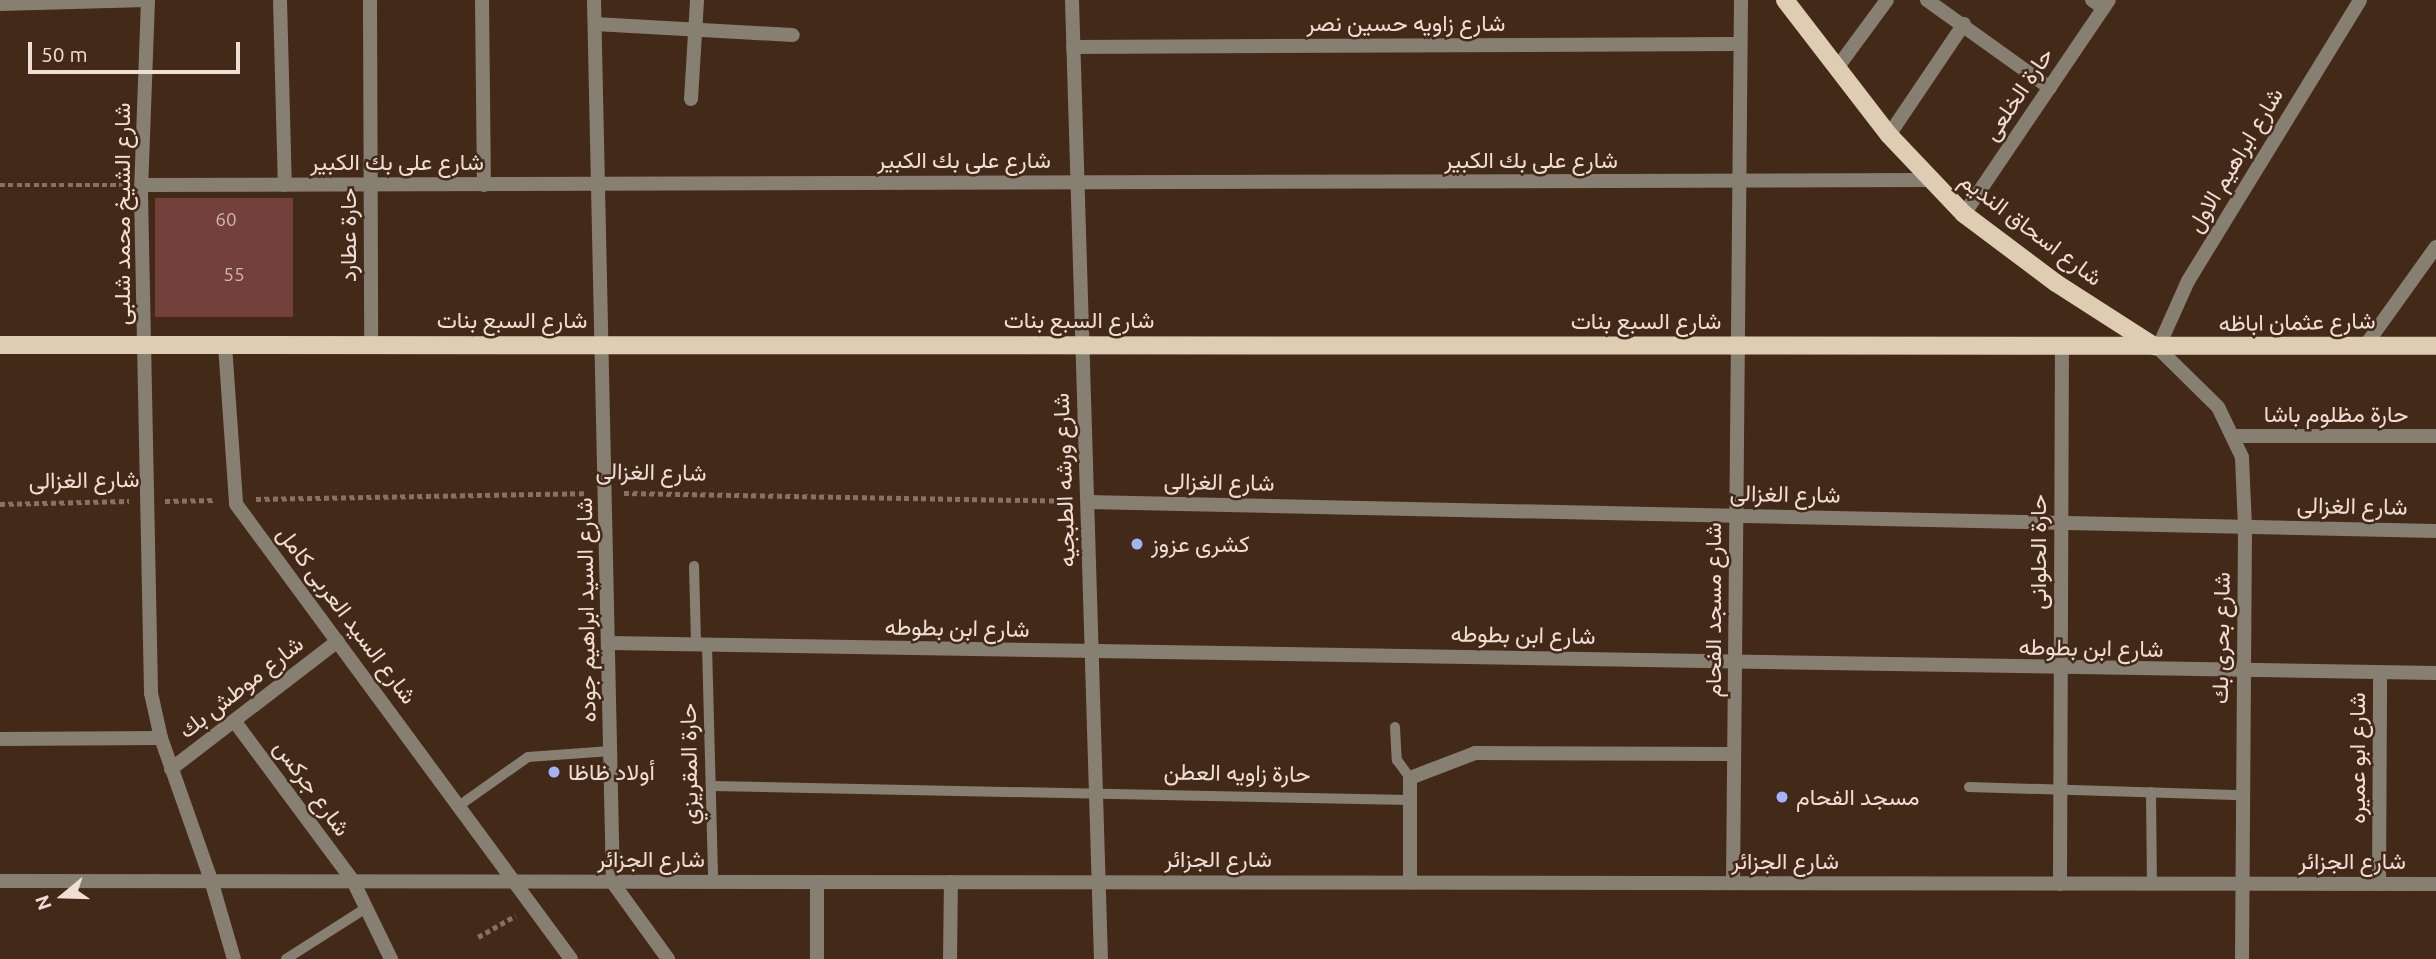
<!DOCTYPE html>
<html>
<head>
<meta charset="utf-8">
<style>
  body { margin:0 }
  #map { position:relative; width:2436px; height:959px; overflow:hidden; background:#432918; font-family:Ubuntu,Vazirmatn,sans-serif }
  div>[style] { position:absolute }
  .building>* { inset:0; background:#73403c; transform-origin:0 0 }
  .path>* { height:4.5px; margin-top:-2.25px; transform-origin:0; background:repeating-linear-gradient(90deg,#887163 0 5px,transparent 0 8.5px) }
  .service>* { height:10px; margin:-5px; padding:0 5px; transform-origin:5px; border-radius:5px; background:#877f71 }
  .minor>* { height:14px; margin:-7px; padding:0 7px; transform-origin:7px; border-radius:7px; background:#877f71 }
  .primary>* { height:18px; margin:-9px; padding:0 9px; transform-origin:9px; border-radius:9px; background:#decdb2 }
  .dots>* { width:19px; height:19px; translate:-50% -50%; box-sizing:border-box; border:4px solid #432918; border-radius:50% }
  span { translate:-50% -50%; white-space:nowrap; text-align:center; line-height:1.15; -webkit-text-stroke:5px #432918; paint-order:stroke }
  .number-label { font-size:19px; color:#d1b6ae }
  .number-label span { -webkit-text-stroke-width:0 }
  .street-label { font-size:23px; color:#f0ded4 }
  .poi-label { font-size:23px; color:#f0ded4 }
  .left { translate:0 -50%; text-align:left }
  .north { position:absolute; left:28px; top:861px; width:70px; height:70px; -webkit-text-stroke:5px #432918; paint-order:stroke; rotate:251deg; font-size:19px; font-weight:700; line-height:28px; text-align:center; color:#f0ded4 }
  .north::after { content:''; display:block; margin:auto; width:24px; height:32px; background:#f0ded4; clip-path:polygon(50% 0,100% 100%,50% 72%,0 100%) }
  .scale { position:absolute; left:28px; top:42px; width:212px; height:32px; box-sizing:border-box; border:4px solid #f0ded4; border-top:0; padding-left:9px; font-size:21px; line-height:24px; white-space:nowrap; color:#f0ded4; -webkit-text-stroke:5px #432918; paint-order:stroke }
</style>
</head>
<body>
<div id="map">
  <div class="building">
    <div style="left:293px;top:198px;width:119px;height:138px;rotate:90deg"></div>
  </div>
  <div class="path">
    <div style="left:0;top:185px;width:123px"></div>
    <div style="left:624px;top:493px;width:442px;rotate:1deg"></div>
    <div style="left:256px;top:499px;width:328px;rotate:-1deg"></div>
    <div style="left:165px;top:501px;width:51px;rotate:-1.1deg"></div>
    <div style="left:0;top:504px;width:129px;rotate:-1.3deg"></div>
    <div style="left:478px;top:937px;width:43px;rotate:-29.6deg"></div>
  </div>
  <div class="service">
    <div style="left:694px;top:566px;width:79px;rotate:88.5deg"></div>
    <div style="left:707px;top:645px;width:237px;rotate:88.5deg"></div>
    <div style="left:1395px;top:727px;width:33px;rotate:87deg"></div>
    <div style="left:1397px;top:760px;width:22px;rotate:54deg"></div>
    <div style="left:712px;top:786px;width:698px;rotate:1.15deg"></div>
    <div style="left:1969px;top:787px;width:274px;rotate:1.7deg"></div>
    <div style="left:2151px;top:792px;width:92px;rotate:89.4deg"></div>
    <div style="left:460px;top:805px;width:83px;rotate:-35.2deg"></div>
    <div style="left:528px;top:757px;width:83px;rotate:-4.1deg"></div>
    <div style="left:286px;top:959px;width:95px;rotate:-32.5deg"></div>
  </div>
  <div class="minor">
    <div style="left:148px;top:0;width:193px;rotate:92.1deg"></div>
    <div style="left:141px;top:193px;width:500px;rotate:88.85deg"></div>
    <div style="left:151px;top:693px;width:46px;rotate:77.5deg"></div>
    <div style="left:161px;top:738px;width:151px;rotate:70.6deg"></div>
    <div style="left:211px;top:880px;width:82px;rotate:73.8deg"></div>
    <div style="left:280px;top:0;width:185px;rotate:88.5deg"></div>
    <div style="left:370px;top:0;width:345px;rotate:89.8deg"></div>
    <div style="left:482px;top:0;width:185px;rotate:89.4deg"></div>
    <div style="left:594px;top:0;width:883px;rotate:88.77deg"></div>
    <div style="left:613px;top:883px;width:94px;rotate:54.1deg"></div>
    <div style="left:1072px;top:0;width:959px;rotate:88.27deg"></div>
    <div style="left:1927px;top:0;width:151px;rotate:35.6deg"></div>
    <div style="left:2092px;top:0;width:14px;rotate:34deg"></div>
    <div style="left:0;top:4px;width:147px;rotate:-1.6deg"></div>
    <div style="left:595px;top:24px;width:198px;rotate:3.2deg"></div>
    <div style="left:1073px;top:47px;width:667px;rotate:-0.26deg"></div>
    <div style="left:1837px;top:68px;width:84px;rotate:-53.7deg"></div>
    <div style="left:691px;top:99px;width:99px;rotate:-86.5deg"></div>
    <div style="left:1889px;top:135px;width:134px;rotate:-56deg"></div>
    <div style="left:142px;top:185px;width:1786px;rotate:-0.16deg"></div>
    <div style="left:1964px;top:214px;width:258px;rotate:-55.9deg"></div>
    <div style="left:225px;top:345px;width:159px;rotate:86deg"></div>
    <div style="left:236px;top:504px;width:565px;rotate:53.64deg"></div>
    <div style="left:2365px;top:346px;width:122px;rotate:-54.4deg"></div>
    <div style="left:2236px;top:436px;width:200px"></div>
    <div style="left:1088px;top:502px;width:1348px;rotate:1.23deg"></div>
    <div style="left:610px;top:643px;width:1826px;rotate:0.94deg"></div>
    <div style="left:235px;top:722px;width:198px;rotate:53.4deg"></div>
    <div style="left:353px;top:881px;width:87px;rotate:64deg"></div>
    <div style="left:0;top:739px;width:161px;rotate:-0.4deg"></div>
    <div style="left:171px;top:769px;width:210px;rotate:-37.5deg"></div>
    <div style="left:0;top:881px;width:2436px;rotate:0.07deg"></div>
    <div style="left:1410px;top:882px;width:104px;rotate:-90deg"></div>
    <div style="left:1410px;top:778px;width:70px;rotate:-21deg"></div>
    <div style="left:1475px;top:753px;width:259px;rotate:0.2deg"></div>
    <div style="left:1733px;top:883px;width:883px;rotate:-89.48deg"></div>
    <div style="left:2060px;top:884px;width:538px;rotate:-89.79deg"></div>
    <div style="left:2379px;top:884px;width:210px;rotate:-89.7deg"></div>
    <div style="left:817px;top:959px;width:77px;rotate:-90deg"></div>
    <div style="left:950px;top:959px;width:77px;rotate:-89.3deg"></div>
    <div style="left:2242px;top:959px;width:432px;rotate:-89.6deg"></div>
    <div style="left:2245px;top:527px;width:70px;rotate:-92.5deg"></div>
    <div style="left:2242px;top:457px;width:55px;rotate:-115.6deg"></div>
    <div style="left:2218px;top:407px;width:84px;rotate:-135.5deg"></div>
    <div style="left:2158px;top:348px;width:73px;rotate:-65.9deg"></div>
    <div style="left:2188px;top:281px;width:329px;rotate:-58.5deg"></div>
  </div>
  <div class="primary">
    <div style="left:1785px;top:0;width:170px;rotate:52.4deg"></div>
    <div style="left:1889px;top:135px;width:109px;rotate:46.5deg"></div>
    <div style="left:1964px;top:214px;width:115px;rotate:36.9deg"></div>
    <div style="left:2056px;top:283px;width:117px;rotate:32.7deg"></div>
    <div style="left:0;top:345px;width:2436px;rotate:0.02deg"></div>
  </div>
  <div class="dots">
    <div style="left:1137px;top:544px;background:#a4b2fc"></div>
    <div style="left:554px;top:772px;background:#a4b2fc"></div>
    <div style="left:1782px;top:797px;background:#a4b2fc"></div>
  </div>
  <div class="number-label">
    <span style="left:226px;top:220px">60</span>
    <span style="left:234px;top:275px">55</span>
  </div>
  <div class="street-label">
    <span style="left:1406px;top:23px">شارع زاويه حسين نصر</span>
    <span style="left:2018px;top:94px;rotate:-56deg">حارة الخلعى</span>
    <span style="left:964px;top:160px">شارع على بك الكبير</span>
    <span style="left:1531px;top:160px">شارع على بك الكبير</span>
    <span style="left:2235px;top:160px;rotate:-59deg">شارع ابراهيم الاول</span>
    <span style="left:397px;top:162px">شارع على بك الكبير</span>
    <span style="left:122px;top:214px;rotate:-90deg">شارع الشيخ محمد شلبى</span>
    <span style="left:2031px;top:229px;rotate:37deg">شارع اسحاق النديم</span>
    <span style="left:348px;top:235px;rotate:-90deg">حارة عطارد</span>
    <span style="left:512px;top:320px">شارع السبع بنات</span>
    <span style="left:1079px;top:320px">شارع السبع بنات</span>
    <span style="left:1646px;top:321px">شارع السبع بنات</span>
    <span style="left:2297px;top:322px;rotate:-1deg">شارع عثمان اباظه</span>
    <span style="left:2336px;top:414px">حارة مظلوم باشا</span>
    <span style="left:651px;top:472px;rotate:1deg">شارع الغزالى</span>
    <span style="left:84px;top:480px;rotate:-1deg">شارع الغزالى</span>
    <span style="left:1064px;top:480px;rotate:-92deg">شارع ورشه الطبجيه</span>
    <span style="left:1219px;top:482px;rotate:1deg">شارع الغزالى</span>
    <span style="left:1785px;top:494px;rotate:1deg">شارع الغزالى</span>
    <span style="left:2352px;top:506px;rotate:1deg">شارع الغزالى</span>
    <span style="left:2038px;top:552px;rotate:-90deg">حارة الحلوانى</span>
    <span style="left:586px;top:610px;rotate:-91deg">شارع السيد ابراهيم جوده</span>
    <span style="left:1713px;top:610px;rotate:-90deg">شارع مسجد الفحام</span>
    <span style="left:347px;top:615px;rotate:53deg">شارع السيد العربى كامل</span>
    <span style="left:957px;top:628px;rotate:1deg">شارع ابن بطوطه</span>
    <span style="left:1523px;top:635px;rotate:1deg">شارع ابن بطوطه</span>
    <span style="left:2221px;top:638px;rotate:-89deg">شارع بحرى بك</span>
    <span style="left:2091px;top:648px;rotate:1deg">شارع ابن بطوطه</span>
    <span style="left:241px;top:687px;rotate:-38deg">شارع موطش بك</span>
    <span style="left:2357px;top:758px;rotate:-90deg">شارع ابو عميره</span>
    <span style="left:689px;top:764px;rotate:-91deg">حارة المقريزي</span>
    <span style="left:1237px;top:773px;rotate:1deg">حارة زاويه العطن</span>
    <span style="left:312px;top:788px;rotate:54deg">شارع جركس</span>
    <span style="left:651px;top:859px">شارع الجزائر</span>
    <span style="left:1218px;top:859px">شارع الجزائر</span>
    <span style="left:1785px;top:861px">شارع الجزائر</span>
    <span style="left:2352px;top:861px">شارع الجزائر</span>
  </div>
  <div class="poi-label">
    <span class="left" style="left:1151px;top:544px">كشرى عزوز</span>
    <span class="left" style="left:568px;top:772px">أولاد ظاظا</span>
    <span class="left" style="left:1796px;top:797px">مسجد الفحام</span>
  </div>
  <div class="north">N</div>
  <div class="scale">50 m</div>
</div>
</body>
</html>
